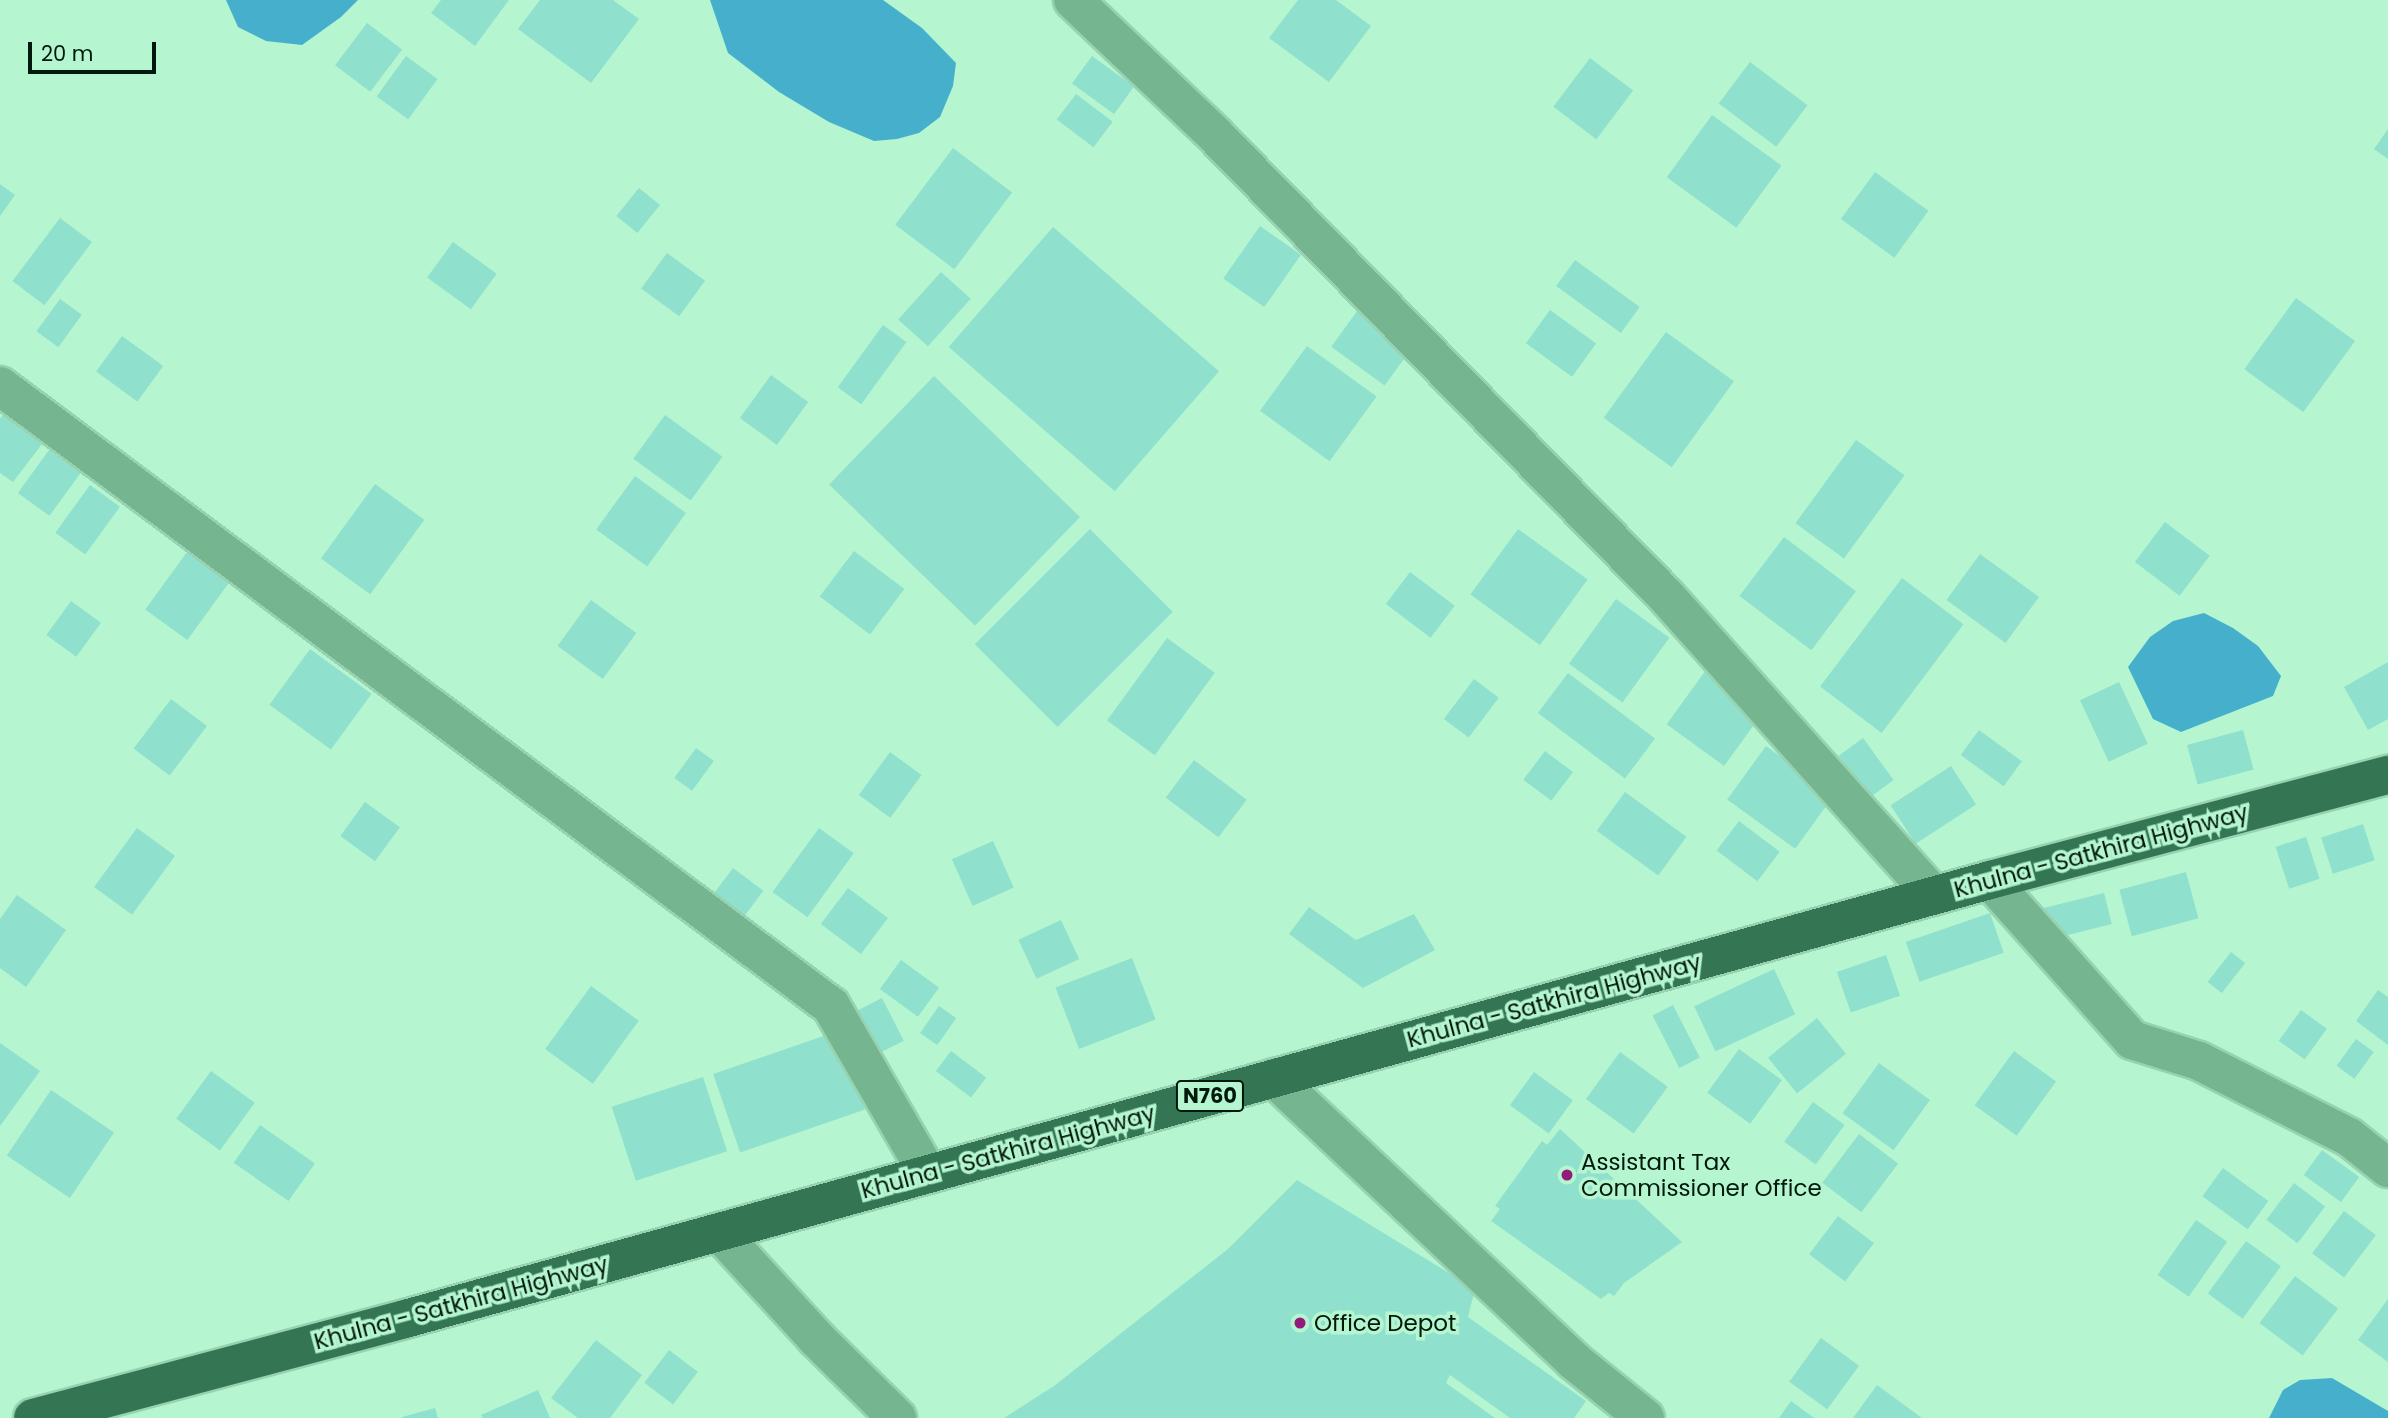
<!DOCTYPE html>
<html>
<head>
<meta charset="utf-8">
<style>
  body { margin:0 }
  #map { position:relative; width:2388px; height:1418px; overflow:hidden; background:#b5f6d0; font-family:Poppins,sans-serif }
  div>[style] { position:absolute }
  .water>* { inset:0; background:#46b0cc }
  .building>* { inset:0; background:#8fe0cd; transform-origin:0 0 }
  .roads { filter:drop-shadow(2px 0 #98d3b1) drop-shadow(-2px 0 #98d3b1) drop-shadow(0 2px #98d3b1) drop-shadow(0 -2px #98d3b1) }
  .minor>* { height:38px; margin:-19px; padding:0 19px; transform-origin:19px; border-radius:19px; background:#75b691 }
  .tertiary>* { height:38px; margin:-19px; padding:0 19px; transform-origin:19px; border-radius:19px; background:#75b691 }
  .trunk>* { height:38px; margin:-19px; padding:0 19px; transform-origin:19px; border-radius:19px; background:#347654 }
  .dots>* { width:19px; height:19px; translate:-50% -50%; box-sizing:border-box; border:4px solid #b5f6d0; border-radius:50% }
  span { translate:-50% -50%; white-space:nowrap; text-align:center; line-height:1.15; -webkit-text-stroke:7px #b5f6d0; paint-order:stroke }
  .shield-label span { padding:2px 5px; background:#b5f6d0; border:2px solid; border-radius:5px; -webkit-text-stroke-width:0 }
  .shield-label { font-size:21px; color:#01190c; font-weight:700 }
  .street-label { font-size:23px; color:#01190c }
  .poi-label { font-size:23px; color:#01190c }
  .left { translate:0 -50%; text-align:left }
  .scale { position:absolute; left:28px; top:42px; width:128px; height:32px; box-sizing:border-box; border:4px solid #01190c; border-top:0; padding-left:9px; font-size:21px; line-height:24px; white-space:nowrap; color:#01190c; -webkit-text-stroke:5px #b5f6d0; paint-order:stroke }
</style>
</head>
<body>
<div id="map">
  <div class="water">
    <div style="clip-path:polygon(226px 0,358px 0,341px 17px,302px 45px,266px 41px,238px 27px)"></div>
    <div style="clip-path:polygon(710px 0,883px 0,922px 28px,956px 63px,953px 86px,940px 117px,919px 133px,897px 139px,874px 141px,829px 122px,779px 92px,728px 53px)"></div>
    <div style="clip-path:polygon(2204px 613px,2233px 628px,2258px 646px,2281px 676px,2273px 696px,2181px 732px,2153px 719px,2128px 667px,2150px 637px,2173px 621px)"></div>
    <div style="clip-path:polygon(2332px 1378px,2388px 1411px,2388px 1418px,2269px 1418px,2283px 1390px,2300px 1380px)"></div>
  </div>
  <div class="building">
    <div style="clip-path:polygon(441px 0,509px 0,475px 46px,431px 13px)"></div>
    <div style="clip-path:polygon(540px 0,613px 0,639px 19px,591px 83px,518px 29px)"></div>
    <div style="clip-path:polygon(1298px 0,1336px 0,1371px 26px,1329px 82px,1269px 38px)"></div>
    <div style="left:367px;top:23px;width:44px;height:53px;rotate:37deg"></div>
    <div style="left:406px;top:56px;width:39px;height:50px;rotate:36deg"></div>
    <div style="left:1092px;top:56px;width:52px;height:34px;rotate:36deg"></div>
    <div style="left:1590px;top:58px;width:54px;height:61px;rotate:37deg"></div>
    <div style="left:1750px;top:62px;width:72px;height:52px;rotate:37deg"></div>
    <div style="left:1076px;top:94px;width:46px;height:32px;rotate:37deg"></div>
    <div style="left:1712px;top:115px;width:86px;height:77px;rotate:36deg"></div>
    <div style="clip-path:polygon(2388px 129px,2388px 159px,2374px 149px)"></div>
    <div style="left:953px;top:148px;width:74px;height:96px;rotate:37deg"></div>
    <div style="left:1875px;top:172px;width:66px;height:58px;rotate:36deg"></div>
    <div style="clip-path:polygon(0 184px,15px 195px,0 216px)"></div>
    <div style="left:639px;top:188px;width:27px;height:36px;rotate:39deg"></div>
    <div style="left:60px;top:218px;width:40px;height:79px;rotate:37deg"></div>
    <div style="left:1260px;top:226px;width:50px;height:64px;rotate:35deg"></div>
    <div style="left:1053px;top:227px;width:220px;height:159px;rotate:41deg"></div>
    <div style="left:453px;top:242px;width:54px;height:44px;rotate:36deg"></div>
    <div style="left:667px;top:253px;width:47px;height:44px;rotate:36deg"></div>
    <div style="left:1575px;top:260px;width:80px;height:32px;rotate:36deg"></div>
    <div style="left:941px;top:272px;width:40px;height:64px;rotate:42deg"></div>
    <div style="left:2296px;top:298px;width:73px;height:88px;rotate:36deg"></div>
    <div style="left:60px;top:299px;width:27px;height:40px;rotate:36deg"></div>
    <div style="left:1363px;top:303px;width:66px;height:54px;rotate:36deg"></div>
    <div style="left:1550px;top:310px;width:57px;height:41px;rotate:36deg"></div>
    <div style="left:883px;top:325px;width:29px;height:77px;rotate:36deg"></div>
    <div style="left:1666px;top:332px;width:84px;height:106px;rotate:36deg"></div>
    <div style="left:122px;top:336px;width:51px;height:44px;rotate:36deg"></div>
    <div style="left:1307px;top:346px;width:86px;height:80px;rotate:36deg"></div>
    <div style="left:771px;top:375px;width:46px;height:53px;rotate:36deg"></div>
    <div style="left:934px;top:376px;width:203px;height:151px;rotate:44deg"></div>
    <div style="clip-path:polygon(3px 415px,42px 444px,13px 482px,0 473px,0 419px)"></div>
    <div style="left:665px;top:415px;width:71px;height:54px;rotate:36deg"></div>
    <div style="left:1856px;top:440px;width:60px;height:103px;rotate:36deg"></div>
    <div style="left:49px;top:450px;width:39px;height:53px;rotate:36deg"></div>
    <div style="left:635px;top:476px;width:63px;height:66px;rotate:36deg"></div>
    <div style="left:375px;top:484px;width:61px;height:92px;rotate:36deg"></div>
    <div style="left:90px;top:485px;width:37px;height:59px;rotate:36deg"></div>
    <div style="left:2165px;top:522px;width:56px;height:50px;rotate:37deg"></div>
    <div style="left:1090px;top:529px;width:117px;height:163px;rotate:45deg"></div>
    <div style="left:1518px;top:529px;width:86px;height:81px;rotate:36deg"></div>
    <div style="left:1784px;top:537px;width:90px;height:74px;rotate:37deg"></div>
    <div style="left:854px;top:551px;width:63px;height:57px;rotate:37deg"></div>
    <div style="left:187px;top:552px;width:52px;height:71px;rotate:36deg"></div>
    <div style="left:1980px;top:554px;width:73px;height:57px;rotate:36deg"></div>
    <div style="left:1410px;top:572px;width:56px;height:40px;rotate:37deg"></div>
    <div style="left:1902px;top:578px;width:77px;height:136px;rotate:37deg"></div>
    <div style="left:1616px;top:599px;width:66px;height:80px;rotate:36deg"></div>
    <div style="left:591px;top:600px;width:56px;height:57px;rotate:36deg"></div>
    <div style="left:71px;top:601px;width:37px;height:42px;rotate:36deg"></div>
    <div style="left:1167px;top:638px;width:59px;height:102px;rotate:36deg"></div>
    <div style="left:310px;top:649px;width:76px;height:69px;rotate:36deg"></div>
    <div style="clip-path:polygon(2388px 662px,2388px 719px,2368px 730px,2344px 687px)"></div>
    <div style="left:1706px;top:670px;width:71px;height:67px;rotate:36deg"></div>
    <div style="left:1568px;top:673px;width:109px;height:50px;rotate:37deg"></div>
    <div style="left:1474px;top:679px;width:31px;height:50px;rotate:37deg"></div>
    <div style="left:2119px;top:682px;width:68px;height:43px;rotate:65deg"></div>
    <div style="left:171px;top:699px;width:45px;height:62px;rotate:37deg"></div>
    <div style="left:1979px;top:730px;width:53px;height:31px;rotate:36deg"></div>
    <div style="left:2243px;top:730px;width:41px;height:58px;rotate:75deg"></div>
    <div style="left:1863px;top:738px;width:52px;height:30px;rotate:54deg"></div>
    <div style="left:1766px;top:746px;width:84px;height:66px;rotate:36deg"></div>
    <div style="left:696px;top:748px;width:22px;height:37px;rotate:36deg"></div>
    <div style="left:1545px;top:751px;width:35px;height:36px;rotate:37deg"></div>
    <div style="left:890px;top:752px;width:39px;height:53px;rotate:36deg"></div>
    <div style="left:1194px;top:760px;width:66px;height:47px;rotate:37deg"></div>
    <div style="left:1951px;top:766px;width:46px;height:72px;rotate:57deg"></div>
    <div style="left:1625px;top:792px;width:76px;height:48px;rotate:36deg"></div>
    <div style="left:365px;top:802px;width:43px;height:42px;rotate:36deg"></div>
    <div style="left:1739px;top:821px;width:51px;height:37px;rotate:37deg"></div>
    <div style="left:2363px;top:824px;width:38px;height:44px;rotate:72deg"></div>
    <div style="left:137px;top:828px;width:47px;height:73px;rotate:36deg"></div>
    <div style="left:819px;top:828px;width:43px;height:79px;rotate:36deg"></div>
    <div style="left:2306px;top:837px;width:44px;height:32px;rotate:72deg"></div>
    <div style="left:993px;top:841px;width:51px;height:45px;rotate:66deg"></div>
    <div style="left:733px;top:868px;width:38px;height:39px;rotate:37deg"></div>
    <div style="left:2186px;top:872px;width:48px;height:69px;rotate:75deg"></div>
    <div style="left:848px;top:888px;width:50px;height:45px;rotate:37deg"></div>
    <div style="left:2104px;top:893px;width:32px;height:63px;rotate:76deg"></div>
    <div style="clip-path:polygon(17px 895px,66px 930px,26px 987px,0 968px,0 919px)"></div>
    <div style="clip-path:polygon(1309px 907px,1356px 940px,1414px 914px,1435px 950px,1363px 988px,1289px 934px)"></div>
    <div style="left:1990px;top:913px;width:42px;height:89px;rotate:71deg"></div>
    <div style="left:1061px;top:920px;width:43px;height:47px;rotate:65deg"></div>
    <div style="left:2231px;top:952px;width:18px;height:38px;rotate:38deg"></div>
    <div style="left:1886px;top:955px;width:43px;height:52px;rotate:71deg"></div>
    <div style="left:1132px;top:958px;width:66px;height:82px;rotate:69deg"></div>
    <div style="left:901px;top:960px;width:47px;height:36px;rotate:36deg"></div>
    <div style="left:1774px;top:969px;width:50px;height:88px;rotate:65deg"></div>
    <div style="left:591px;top:986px;width:59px;height:78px;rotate:36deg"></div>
    <div style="clip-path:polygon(2378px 990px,2388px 997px,2388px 1045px,2356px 1021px)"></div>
    <div style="left:882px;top:998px;width:48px;height:31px;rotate:63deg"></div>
    <div style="left:1673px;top:1005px;width:59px;height:23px;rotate:63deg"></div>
    <div style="left:939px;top:1006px;width:21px;height:33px;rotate:35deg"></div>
    <div style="left:2301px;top:1010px;width:32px;height:38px;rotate:36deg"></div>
    <div style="left:1817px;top:1018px;width:46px;height:63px;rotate:51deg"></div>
    <div style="left:838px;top:1031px;width:83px;height:132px;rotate:71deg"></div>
    <div style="left:2356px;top:1039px;width:22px;height:33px;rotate:36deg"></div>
    <div style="clip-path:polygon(0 1043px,40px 1071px,0 1126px)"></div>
    <div style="left:1739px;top:1049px;width:53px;height:54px;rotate:36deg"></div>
    <div style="left:951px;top:1051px;width:44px;height:25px;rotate:37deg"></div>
    <div style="left:2014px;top:1051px;width:52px;height:67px;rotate:36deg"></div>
    <div style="left:1620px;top:1052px;width:59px;height:58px;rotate:36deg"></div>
    <div style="left:1879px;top:1063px;width:63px;height:62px;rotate:36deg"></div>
    <div style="left:211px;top:1071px;width:54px;height:59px;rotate:36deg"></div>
    <div style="left:1534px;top:1072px;width:48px;height:41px;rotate:36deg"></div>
    <div style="left:703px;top:1077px;width:78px;height:96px;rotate:72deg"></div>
    <div style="left:51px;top:1090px;width:76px;height:79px;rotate:34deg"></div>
    <div style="left:1813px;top:1102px;width:39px;height:49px;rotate:36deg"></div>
    <div style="left:260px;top:1125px;width:67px;height:46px;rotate:35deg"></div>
    <div style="clip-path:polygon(1560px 1129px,1682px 1242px,1624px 1283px,1614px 1296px,1609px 1293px,1601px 1299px,1491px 1221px,1500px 1209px,1495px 1206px,1542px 1141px,1547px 1145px)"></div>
    <div style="left:1859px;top:1134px;width:49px;height:61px;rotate:37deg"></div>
    <div style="left:2322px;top:1150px;width:46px;height:31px;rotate:36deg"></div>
    <div style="left:2223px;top:1168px;width:56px;height:35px;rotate:36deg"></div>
    <div style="clip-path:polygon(1297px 1180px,1475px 1289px,1468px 1317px,1586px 1401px,1574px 1418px,1510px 1418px,1450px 1375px,1446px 1383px,1495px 1418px,1004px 1418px,1054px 1386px,1228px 1249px)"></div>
    <div style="left:2294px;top:1183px;width:39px;height:46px;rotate:37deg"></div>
    <div style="left:2344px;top:1211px;width:40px;height:53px;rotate:37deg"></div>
    <div style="left:1838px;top:1216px;width:45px;height:48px;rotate:37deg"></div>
    <div style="left:2196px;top:1220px;width:38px;height:67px;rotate:35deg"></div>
    <div style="left:2246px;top:1241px;width:43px;height:65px;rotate:36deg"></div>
    <div style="left:2295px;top:1276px;width:54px;height:59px;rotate:37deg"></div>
    <div style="clip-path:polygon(2388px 1299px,2388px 1362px,2358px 1340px)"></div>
    <div style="left:1821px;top:1338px;width:47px;height:54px;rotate:36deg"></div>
    <div style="clip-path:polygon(596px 1340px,642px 1375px,610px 1418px,578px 1418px,551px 1398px)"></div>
    <div style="left:669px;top:1350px;width:36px;height:41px;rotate:37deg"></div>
    <div style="clip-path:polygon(1877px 1385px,1922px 1418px,1853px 1418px)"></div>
    <div style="clip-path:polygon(538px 1390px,550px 1418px,483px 1418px,481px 1415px)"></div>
    <div style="clip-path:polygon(1791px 1401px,1814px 1418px,1779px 1418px)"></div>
    <div style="clip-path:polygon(435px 1408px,438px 1418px,402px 1418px,402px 1417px)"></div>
  </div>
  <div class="roads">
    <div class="minor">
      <div style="left:0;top:386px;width:1037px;rotate:36.73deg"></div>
      <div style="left:831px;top:1006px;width:194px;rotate:60deg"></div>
      <div style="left:1990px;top:880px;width:214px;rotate:48.4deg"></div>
      <div style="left:2132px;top:1040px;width:70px;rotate:17.4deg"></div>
      <div style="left:2199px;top:1061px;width:168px;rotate:26.9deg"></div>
      <div style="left:2349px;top:1137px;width:50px;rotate:38.5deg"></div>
      <div style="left:1274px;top:1078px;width:412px;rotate:43.3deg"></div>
      <div style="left:1574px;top:1361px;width:91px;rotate:38.8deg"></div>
      <div style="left:719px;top:1232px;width:144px;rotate:47.5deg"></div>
      <div style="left:816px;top:1338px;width:114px;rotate:44.6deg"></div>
    </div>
    <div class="tertiary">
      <div style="left:1073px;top:0;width:195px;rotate:43.5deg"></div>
      <div style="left:1214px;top:134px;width:646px;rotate:45.63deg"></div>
      <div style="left:1666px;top:596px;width:402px;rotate:48.2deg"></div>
    </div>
    <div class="trunk">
      <div style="left:33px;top:1418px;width:385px;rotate:-14.9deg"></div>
      <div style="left:405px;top:1319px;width:1645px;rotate:-15.48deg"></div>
      <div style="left:1990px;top:880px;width:412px;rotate:-14.8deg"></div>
    </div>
  </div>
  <div class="dots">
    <div style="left:1567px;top:1175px;background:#931c7a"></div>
    <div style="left:1300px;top:1323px;background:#931c7a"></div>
  </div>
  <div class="shield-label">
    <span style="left:1210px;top:1096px">N760</span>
  </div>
  <div class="street-label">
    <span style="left:2101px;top:851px;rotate:-15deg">Khulna - Satkhira Highway</span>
    <span style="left:1554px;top:1001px;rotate:-15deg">Khulna - Satkhira Highway</span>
    <span style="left:1008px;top:1152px;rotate:-15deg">Khulna - Satkhira Highway</span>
    <span style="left:461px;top:1303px;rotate:-15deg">Khulna - Satkhira Highway</span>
  </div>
  <div class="poi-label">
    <span class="left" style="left:1581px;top:1175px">Assistant Tax<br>Commissioner Office</span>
    <span class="left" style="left:1314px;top:1323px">Office Depot</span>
  </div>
  <div class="scale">20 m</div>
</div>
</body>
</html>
